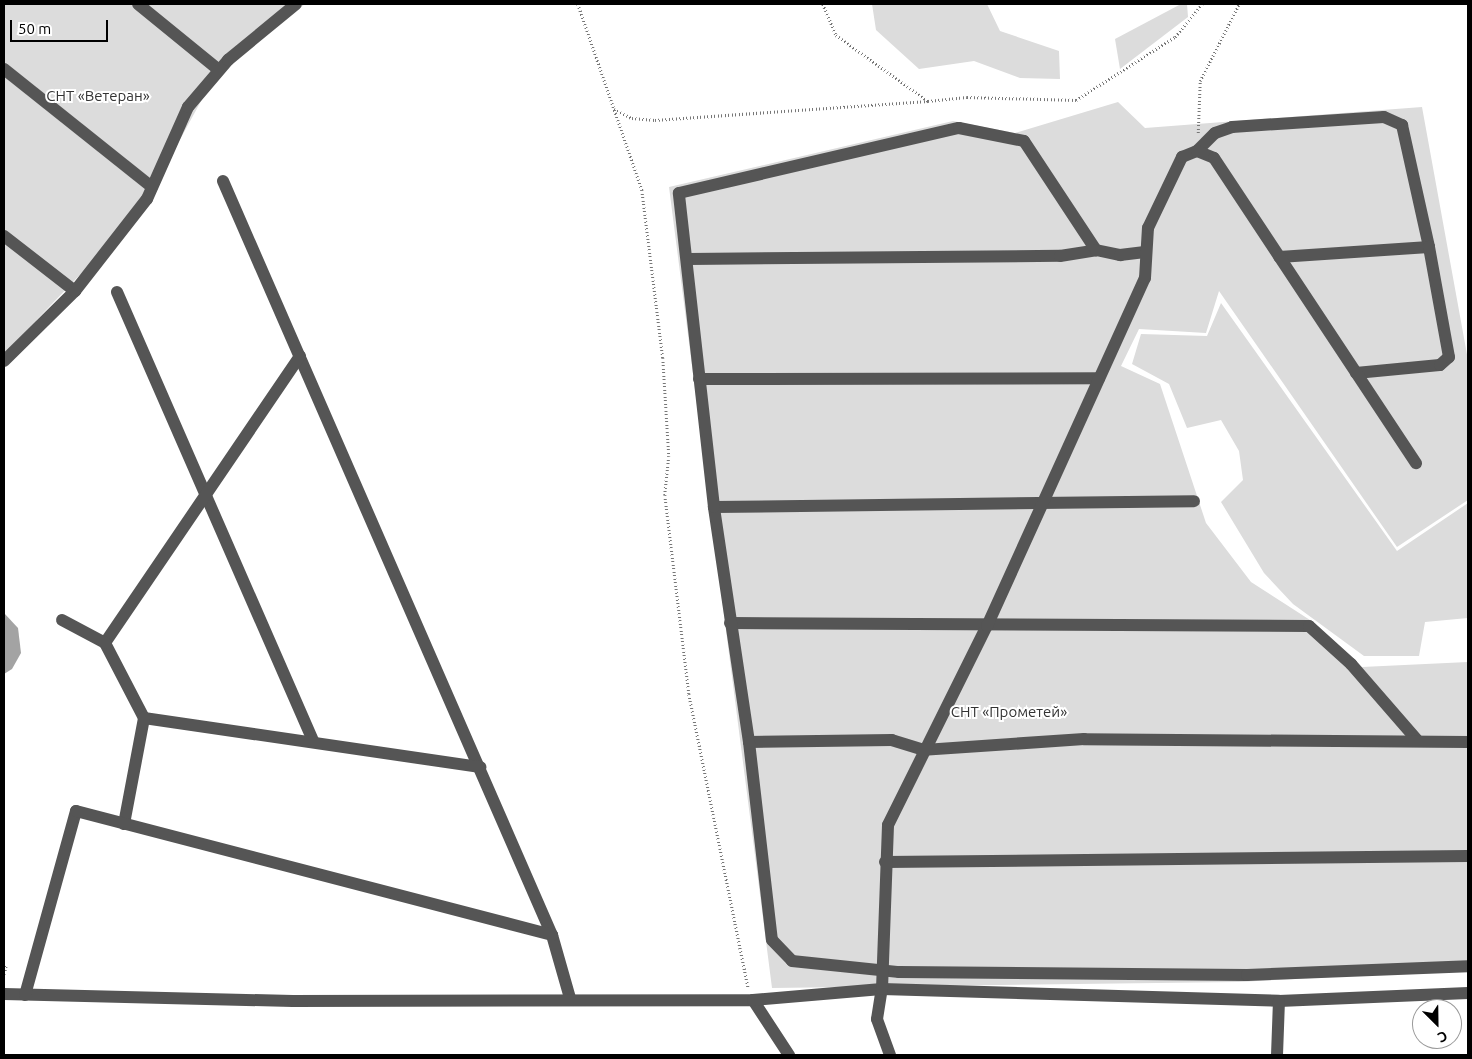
<!DOCTYPE html>
<html>
<head>
<meta charset="utf-8">
<style>
  body { margin:0 }
  #map { position:relative; width:1472px; height:1059px; overflow:hidden; background:#fff; font-family:Ubuntu,sans-serif }
  div>[style] { position:absolute }
  .green>* { inset:0; background:#dcdcdc }
  .water>* { inset:0; background:#a3a3a3 }
  .path>* { height:2.5px; margin-top:-1.25px; transform-origin:0; background:repeating-linear-gradient(90deg,#777 0 1px,transparent 0 3.5px) }
  .minor>* { height:12px; margin:-6px; padding:0 6px; transform-origin:6px; border-radius:6px; background:#555 }
  span { translate:-50% -50%; white-space:nowrap; text-align:center; line-height:1.15; -webkit-text-stroke:4px #fff; paint-order:stroke }
  .park-label { font-size:15px; color:#333 }
  .frame { position:absolute; inset:0; border:5px solid #000; pointer-events:none }
  .north { position:absolute; left:1412px; top:999px; width:50px; height:50px; box-sizing:border-box; background:#fff; border:1px solid #999; border-radius:50%; rotate:157deg; font-size:14px; font-weight:700; line-height:20px; text-align:center; color:#000 }
  .north::after { content:''; display:block; margin:auto; width:18px; height:22px; background:#000; clip-path:polygon(50% 0,100% 100%,50% 72%,0 100%) }
  .scale { position:absolute; left:10px; top:20px; width:98px; height:22px; box-sizing:border-box; border:2px solid #000; border-top:0; padding-left:6px; font-size:15px; line-height:18px; white-space:nowrap; color:#000; -webkit-text-stroke:4px #fff; paint-order:stroke }
</style>
</head>
<body>
<div id="map">
  <div class="green">
    <div style="clip-path:polygon(4px 4px,305px 4px,218px 70px,141px 211px,4px 354px)"></div>
    <div style="clip-path:polygon(872px 4px,987px 4px,1000px 31px,1059px 51px,1060px 79px,1020px 78px,974px 61px,919px 69px,876px 30px)"></div>
    <div style="clip-path:polygon(1181px 4px,1187px 4px,1188px 17px,1120px 69px,1115px 39px)"></div>
    <div style="clip-path:polygon(1118px 102px,1145px 128px,1422px 107px,1468px 360px,1468px 500px,1397px 547px,1219px 291px,1206px 333px,1139px 329px,1121px 366px,1160px 384px,1206px 523px,1251px 582px,1310px 620px,1362px 667px,1468px 662px,1468px 970px,1238px 982px,772px 988px,669px 187px,953px 121px,1015px 133px)"></div>
    <div style="clip-path:polygon(1221px 303px,1397px 551px,1468px 503px,1468px 618px,1425px 622px,1419px 656px,1364px 656px,1293px 604px,1264px 573px,1221px 502px,1243px 480px,1239px 451px,1221px 420px,1187px 428px,1169px 384px,1132px 364px,1141px 334px,1207px 336px)"></div>
  </div>
  <div class="water">
    <div style="clip-path:polygon(4px 613px,18px 628px,21px 653px,12px 669px,4px 674px)"></div>
  </div>
  <div class="path">
    <div style="left:578px;top:4px;width:197px;rotate:71deg"></div>
    <div style="left:642px;top:190px;width:169px;rotate:82.9deg"></div>
    <div style="left:663px;top:358px;width:98px;rotate:86.5deg"></div>
    <div style="left:669px;top:456px;width:39px;rotate:96deg"></div>
    <div style="left:665px;top:495px;width:200px;rotate:83.1deg"></div>
    <div style="left:689px;top:694px;width:299px;rotate:78.6deg"></div>
    <div style="left:823px;top:4px;width:34px;rotate:67deg"></div>
    <div style="left:836px;top:35px;width:113px;rotate:35.7deg"></div>
    <div style="left:928px;top:101px;width:39px;rotate:-6deg"></div>
    <div style="left:967px;top:97px;width:109px;rotate:1.6deg"></div>
    <div style="left:1076px;top:100px;width:117px;rotate:-32.5deg"></div>
    <div style="left:1175px;top:37px;width:43px;rotate:-50.7deg"></div>
    <div style="left:614px;top:109px;width:20px;rotate:27deg"></div>
    <div style="left:632px;top:118px;width:23px;rotate:5deg"></div>
    <div style="left:655px;top:120px;width:274px;rotate:-4deg"></div>
    <div style="left:1198px;top:133px;width:52px;rotate:-87.8deg"></div>
    <div style="left:1200px;top:81px;width:86px;rotate:-63.1deg"></div>
    <div style="left:4px;top:974px;width:9px;rotate:-77deg"></div>
  </div>
  <div class="minor">
    <div style="left:138px;top:4px;width:104px;rotate:39.2deg"></div>
    <div style="left:4px;top:69px;width:189px;rotate:38.6deg"></div>
    <div style="left:1197px;top:151px;width:25px;rotate:-45deg"></div>
    <div style="left:1215px;top:133px;width:18px;rotate:-19deg"></div>
    <div style="left:1232px;top:127px;width:152px;rotate:-3.8deg"></div>
    <div style="left:1384px;top:117px;width:20px;rotate:24deg"></div>
    <div style="left:1402px;top:125px;width:125px;rotate:77.5deg"></div>
    <div style="left:1429px;top:247px;width:150px;rotate:176.2deg"></div>
    <div style="left:223px;top:181px;width:823px;rotate:66.43deg"></div>
    <div style="left:552px;top:935px;width:66px;rotate:74.1deg"></div>
    <div style="left:4px;top:236px;width:90px;rotate:37.8deg"></div>
    <div style="left:689px;top:259px;width:371px;rotate:-0.5deg"></div>
    <div style="left:1060px;top:256px;width:36px;rotate:-9deg"></div>
    <div style="left:117px;top:292px;width:491px;rotate:66.4deg"></div>
    <div style="left:300px;top:356px;width:347px;rotate:124.2deg"></div>
    <div style="left:105px;top:643px;width:85px;rotate:62.5deg"></div>
    <div style="left:144px;top:718px;width:340px;rotate:8.3deg"></div>
    <div style="left:4px;top:361px;width:100px;rotate:-44.6deg"></div>
    <div style="left:75px;top:291px;width:117px;rotate:-52deg"></div>
    <div style="left:147px;top:199px;width:101px;rotate:-66deg"></div>
    <div style="left:188px;top:107px;width:62px;rotate:-49.6deg"></div>
    <div style="left:228px;top:60px;width:88px;rotate:-39.5deg"></div>
    <div style="left:1356px;top:373px;width:84px;rotate:-5.4deg"></div>
    <div style="left:1440px;top:365px;width:12px;rotate:-42deg"></div>
    <div style="left:1449px;top:357px;width:112px;rotate:-100.3deg"></div>
    <div style="left:699px;top:379px;width:400px;rotate:-0.1deg"></div>
    <div style="left:714px;top:507px;width:480px;rotate:-0.7deg"></div>
    <div style="left:62px;top:620px;width:49px;rotate:28.1deg"></div>
    <div style="left:730px;top:623px;width:579px;rotate:0.3deg"></div>
    <div style="left:1309px;top:626px;width:57px;rotate:42.1deg"></div>
    <div style="left:1351px;top:664px;width:101px;rotate:49deg"></div>
    <div style="left:749px;top:742px;width:238px;rotate:-98.5deg"></div>
    <div style="left:714px;top:507px;width:316px;rotate:-96.4deg"></div>
    <div style="left:679px;top:193px;width:287px;rotate:-13.1deg"></div>
    <div style="left:959px;top:128px;width:66px;rotate:11.3deg"></div>
    <div style="left:1024px;top:141px;width:131px;rotate:56.6deg"></div>
    <div style="left:1096px;top:250px;width:25px;rotate:12deg"></div>
    <div style="left:1120px;top:255px;width:25px;rotate:-7deg"></div>
    <div style="left:1468px;top:742px;width:384px;rotate:-179.6deg"></div>
    <div style="left:1084px;top:739px;width:160px;rotate:176.1deg"></div>
    <div style="left:924px;top:750px;width:34px;rotate:-163deg"></div>
    <div style="left:892px;top:740px;width:143px;rotate:179.2deg"></div>
    <div style="left:749px;top:742px;width:199px;rotate:83.4deg"></div>
    <div style="left:772px;top:940px;width:29px;rotate:46deg"></div>
    <div style="left:792px;top:961px;width:108px;rotate:5.9deg"></div>
    <div style="left:899px;top:972px;width:348px;rotate:0.5deg"></div>
    <div style="left:1247px;top:975px;width:221px;rotate:-2.3deg"></div>
    <div style="left:124px;top:824px;width:108px;rotate:-79.3deg"></div>
    <div style="left:885px;top:862px;width:583px;rotate:-0.59deg"></div>
    <div style="left:4px;top:994px;width:289px;rotate:1.4deg"></div>
    <div style="left:293px;top:1001px;width:460px;rotate:-0.1deg"></div>
    <div style="left:753px;top:1000px;width:66px;rotate:56.8deg"></div>
    <div style="left:25px;top:995px;width:191px;rotate:-74.5deg"></div>
    <div style="left:76px;top:811px;width:492px;rotate:14.6deg"></div>
    <div style="left:753px;top:1000px;width:129px;rotate:-4.9deg"></div>
    <div style="left:882px;top:989px;width:397px;rotate:1.7deg"></div>
    <div style="left:1279px;top:1001px;width:189px;rotate:-2.4deg"></div>
    <div style="left:890px;top:1055px;width:38px;rotate:-110deg"></div>
    <div style="left:877px;top:1019px;width:30px;rotate:-81deg"></div>
    <div style="left:882px;top:989px;width:164px;rotate:-87.9deg"></div>
    <div style="left:888px;top:825px;width:222px;rotate:-63.6deg"></div>
    <div style="left:987px;top:626px;width:382px;rotate:-65.6deg"></div>
    <div style="left:1145px;top:278px;width:50px;rotate:-86.6deg"></div>
    <div style="left:1148px;top:228px;width:79px;rotate:-64.4deg"></div>
    <div style="left:1182px;top:157px;width:16px;rotate:-22deg"></div>
    <div style="left:1197px;top:151px;width:18px;rotate:22deg"></div>
    <div style="left:1214px;top:158px;width:366px;rotate:56.5deg"></div>
    <div style="left:1277px;top:1055px;width:54px;rotate:-87.9deg"></div>
  </div>
  <div class="park-label">
    <span style="left:98px;top:96px">СНТ «Ветеран»</span>
    <span style="left:1009px;top:712px">СНТ «Прометей»</span>
  </div>
  <div class="frame"></div>
  <div class="north">С</div>
  <div class="scale">50 m</div>
</div>
</body>
</html>
